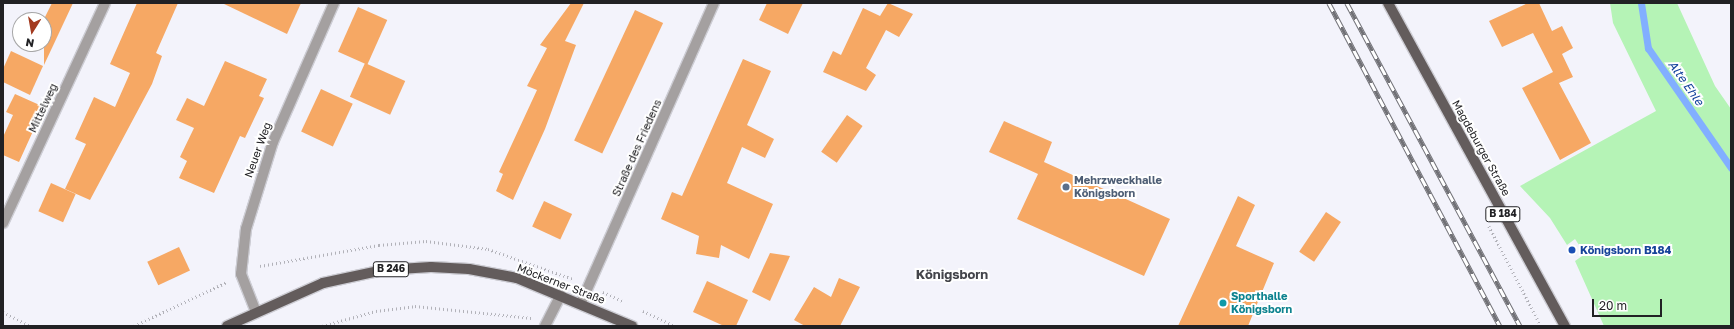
<!DOCTYPE html>
<html>
<head>
<meta charset="utf-8">
<style>
  body { margin:0 }
  #map { position:relative; width:1734px; height:329px; overflow:hidden; background:#f3f3fb; font-family:"Golos Text",sans-serif }
  div>[style] { position:absolute }
  .green>* { inset:0; background:#b5f3b6 }
  .stream>* { height:7px; margin:-3.5px; padding:0 3.5px; transform-origin:3.5px; border-radius:3.5px; background:#82afff }
  .building>* { inset:0; background:#f6a864; transform-origin:0 0 }
  .path>* { height:2.5px; margin-top:-1.25px; transform-origin:0; background:repeating-linear-gradient(90deg,#b2b2b9 0 1px,transparent 0 4px) }
  .roads { filter:drop-shadow(1px 0 #cdcdd4) drop-shadow(-1px 0 #cdcdd4) drop-shadow(0 1px #cdcdd4) drop-shadow(0 -1px #cdcdd4) }
  .service>* { height:10px; margin:-5px; padding:0 5px; transform-origin:5px; border-radius:5px; background:#a4a0a0 }
  .minor>* { height:10px; margin:-5px; padding:0 5px; transform-origin:5px; border-radius:5px; background:#a4a0a0 }
  .primary>* { height:10px; margin:-5px; padding:0 5px; transform-origin:5px; border-radius:5px; background:#635c5c }
  .rail>* { height:4.5px; margin-top:-2.25px; transform-origin:0; background:repeating-linear-gradient(90deg,#fff 0 9px,#717176 0 18px); box-sizing:border-box; border-block:1px solid #717176 }
  .dots>* { width:11px; height:11px; translate:-50% -50%; box-sizing:border-box; border:2px solid #fff; border-radius:50% }
  span { translate:-50% -50%; white-space:nowrap; text-align:center; line-height:1.15; -webkit-text-stroke:4px #fff; paint-order:stroke }
  .shield-label span { padding:1px 3px; background:#fff; border:1px solid; border-radius:3px; -webkit-text-stroke-width:0 }
  .shield-label { font-size:10px; color:#212124; font-weight:700 }
  .street-label { font-size:11px; color:#212124 }
  .service-label { font-size:11px; color:#4e5e75; font-weight:700 }
  .left { translate:0 -50%; text-align:left }
  .transit-label { font-size:11px; color:#164399; font-weight:700 }
  .culture-label { font-size:11px; color:#0d838f; font-weight:700 }
  .water-label { font-size:12px; color:#11419b; font-style:italic }
  .quarter-label { font-size:13px; color:#44454b; font-weight:700 }
  .frame { position:absolute; inset:0; border:4px solid #212124; pointer-events:none }
  .north { position:absolute; left:12px; top:12px; width:40px; height:40px; box-sizing:border-box; background:#fff; border:1px solid #a6a6a7; border-radius:50%; rotate:191deg; font-size:11px; font-weight:700; line-height:16px; text-align:center; color:#212124 }
  .north::after { content:''; display:block; margin:auto; width:14px; height:18px; background:#a33a1f; clip-path:polygon(50% 0,100% 100%,50% 72%,0 100%) }
  .scale { position:absolute; left:1592px; top:299px; width:70px; height:18px; box-sizing:border-box; border:2px solid #212124; border-top:0; padding-left:5px; font-size:12px; line-height:14px; white-space:nowrap; color:#212124; -webkit-text-stroke:3px #fff; paint-order:stroke }
</style>
</head>
<body>
<div id="map">
  <div class="green">
    <div style="clip-path:polygon(1610px 3px,1677px 3px,1715px 86px,1731px 109px,1731px 326px,1604px 326px,1575px 261px,1585px 254px,1575px 239px,1567px 245px,1550px 218px,1520px 186px,1656px 111px,1613px 23px)"></div>
  </div>
  <div class="stream">
    <div style="left:1641px;top:3px;width:46px;rotate:81.2deg"></div>
    <div style="left:1648px;top:48px;width:146px;rotate:55.3deg"></div>
  </div>
  <div class="building">
    <div style="clip-path:polygon(52px 3px,73px 3px,44px 65px,44px 19px)"></div>
    <div style="clip-path:polygon(137px 3px,178px 3px,156px 53px,162px 56px,152px 84px,90px 200px,65px 189px,86px 144px,75px 139px,94px 97px,115px 107px,130px 73px,110px 64px)"></div>
    <div style="clip-path:polygon(222px 3px,301px 3px,287px 34px)"></div>
    <div style="clip-path:polygon(571px 3px,584px 3px,565px 41px,576px 45px,545px 129px,513px 200px,496px 191px,503px 174px,499px 172px,537px 90px,527px 86px,547px 48px,540px 45px)"></div>
    <div style="clip-path:polygon(767px 3px,803px 3px,788px 34px,759px 20px)"></div>
    <div style="clip-path:polygon(888px 3px,913px 14px,899px 37px,886px 30px,866px 68px,876px 75px,866px 91px,823px 72px,833px 51px,841px 55px,863px 8px,880px 16px)"></div>
    <div style="clip-path:polygon(1528px 3px,1539px 3px,1552px 31px,1562px 26px,1573px 48px,1562px 54px,1573px 77px,1559px 83px,1591px 143px,1560px 160px,1522px 88px,1553px 72px,1533px 33px,1502px 47px,1489px 21px)"></div>
    <div style="left:358px;top:7px;width:32px;height:49px;rotate:24deg"></div>
    <div style="left:635px;top:10px;width:31px;height:144px;rotate:25deg"></div>
    <div style="clip-path:polygon(11px 51px,43px 66px,30px 95px,3px 82px,3px 69px)"></div>
    <div style="clip-path:polygon(743px 59px,771px 71px,747px 125px,774px 139px,765px 158px,742px 147px,727px 183px,773px 204px,749px 259px,721px 245px,719px 258px,696px 254px,699px 236px,661px 219px,672px 192px,682px 196px)"></div>
    <div style="clip-path:polygon(225px 61px,267px 79px,259px 96px,264px 98px,245px 138px,240px 136px,214px 193px,179px 178px,187px 161px,180px 157px,194px 128px,176px 120px,187px 98px,204px 106px)"></div>
    <div style="left:365px;top:63px;width:44px;height:37px;rotate:24deg"></div>
    <div style="left:321px;top:89px;width:35px;height:47px;rotate:25deg"></div>
    <div style="clip-path:polygon(15px 94px,44px 107px,19px 162px,3px 155px,3px 137px,13px 115px,6px 112px)"></div>
    <div style="left:847px;top:115px;width:19px;height:45px;rotate:35deg"></div>
    <div style="clip-path:polygon(1004px 121px,1052px 142px,1044px 162px,1170px 219px,1144px 276px,1017px 219px,1038px 174px,989px 152px)"></div>
    <div style="left:51px;top:183px;width:27px;height:31px;rotate:24deg"></div>
    <div style="clip-path:polygon(1238px 196px,1255px 205px,1236px 246px,1274px 263px,1248px 326px,1178px 326px)"></div>
    <div style="left:544px;top:201px;width:31px;height:28px;rotate:25deg"></div>
    <div style="left:1326px;top:212px;width:18px;height:48px;rotate:34deg"></div>
    <div style="left:179px;top:247px;width:26px;height:35px;rotate:65deg"></div>
    <div style="clip-path:polygon(770px 253px,790px 256px,770px 301px,752px 292px)"></div>
    <div style="clip-path:polygon(839px 278px,860px 287px,840px 326px,805px 326px,794px 320px,814px 287px,831px 297px)"></div>
    <div style="clip-path:polygon(707px 281px,748px 300px,736px 326px,724px 326px,693px 312px)"></div>
  </div>
  <div class="path">
    <div style="left:1489px;top:226px;width:113px;rotate:62.5deg"></div>
    <div style="left:260px;top:266px;width:121px;rotate:-10deg"></div>
    <div style="left:379px;top:245px;width:47px;rotate:-4.9deg"></div>
    <div style="left:426px;top:241px;width:63px;rotate:7.4deg"></div>
    <div style="left:488px;top:249px;width:90px;rotate:19.4deg"></div>
    <div style="left:603px;top:292px;width:23px;rotate:25deg"></div>
    <div style="left:643px;top:311px;width:35px;rotate:25deg"></div>
    <div style="left:3px;top:312px;width:30px;rotate:27deg"></div>
    <div style="left:134px;top:326px;width:103px;rotate:-25.3deg"></div>
    <div style="left:322px;top:326px;width:56px;rotate:-15.5deg"></div>
    <div style="left:376px;top:311px;width:39px;rotate:-7deg"></div>
    <div style="left:415px;top:306px;width:117px;rotate:5.9deg"></div>
  </div>
  <div class="roads">
    <div class="service">
      <div style="left:545px;top:326px;width:35px;rotate:-63deg"></div>
    </div>
    <div class="minor">
      <div style="left:3px;top:223px;width:242px;rotate:-65.1deg"></div>
      <div style="left:581px;top:303px;width:328px;rotate:-66.1deg"></div>
      <div style="left:256px;top:312px;width:41px;rotate:-111.5deg"></div>
      <div style="left:241px;top:274px;width:45px;rotate:-83.7deg"></div>
      <div style="left:246px;top:229px;width:91px;rotate:-72.8deg"></div>
      <div style="left:273px;top:142px;width:152px;rotate:-66.3deg"></div>
    </div>
    <div class="primary">
      <div style="left:1388px;top:3px;width:368px;rotate:61.3deg"></div>
      <div style="left:227px;top:326px;width:105px;rotate:-24.1deg"></div>
      <div style="left:323px;top:283px;width:61px;rotate:-12.2deg"></div>
      <div style="left:383px;top:270px;width:48px;rotate:-3.6deg"></div>
      <div style="left:431px;top:267px;width:38px;rotate:3deg"></div>
      <div style="left:469px;top:269px;width:49px;rotate:10.6deg"></div>
      <div style="left:517px;top:278px;width:125px;rotate:22.7deg"></div>
    </div>
  </div>
  <div class="rail">
    <div style="left:1329px;top:3px;width:365px;rotate:62.1deg"></div>
    <div style="left:1347px;top:3px;width:366px;rotate:61.8deg"></div>
  </div>
  <div class="dots">
    <div style="left:1066px;top:187px;background:#5c6f8a"></div>
    <div style="left:1572px;top:250px;background:#1a4fb4"></div>
    <div style="left:1223px;top:303px;background:#0f9aa8"></div>
  </div>
  <div class="shield-label">
    <span style="left:1503px;top:214px">B 184</span>
    <span style="left:391px;top:269px">B 246</span>
  </div>
  <div class="street-label">
    <span style="left:43px;top:108px;rotate:-65deg">Mittelweg</span>
    <span style="left:637px;top:148px;rotate:-66deg">Straße des Friedens</span>
    <span style="left:1481px;top:148px;rotate:61deg">Magdeburger Straße</span>
    <span style="left:258px;top:150px;rotate:-70deg">Neuer Weg</span>
    <span style="left:561px;top:284px;rotate:21deg">Möckerner Straße</span>
  </div>
  <div class="service-label">
    <span class="left" style="left:1074px;top:187px">Mehrzweckhalle<br>Königsborn</span>
  </div>
  <div class="transit-label">
    <span class="left" style="left:1580px;top:250px">Königsborn B184</span>
  </div>
  <div class="culture-label">
    <span class="left" style="left:1231px;top:303px">Sporthalle<br>Königsborn</span>
  </div>
  <div class="water-label">
    <span style="left:1686px;top:83px;rotate:55deg">Alte Ehle</span>
  </div>
  <div class="quarter-label">
    <span style="left:952px;top:274px">Königsborn</span>
  </div>
  <div class="frame"></div>
  <div class="north">N</div>
  <div class="scale">20 m</div>
</div>
</body>
</html>
